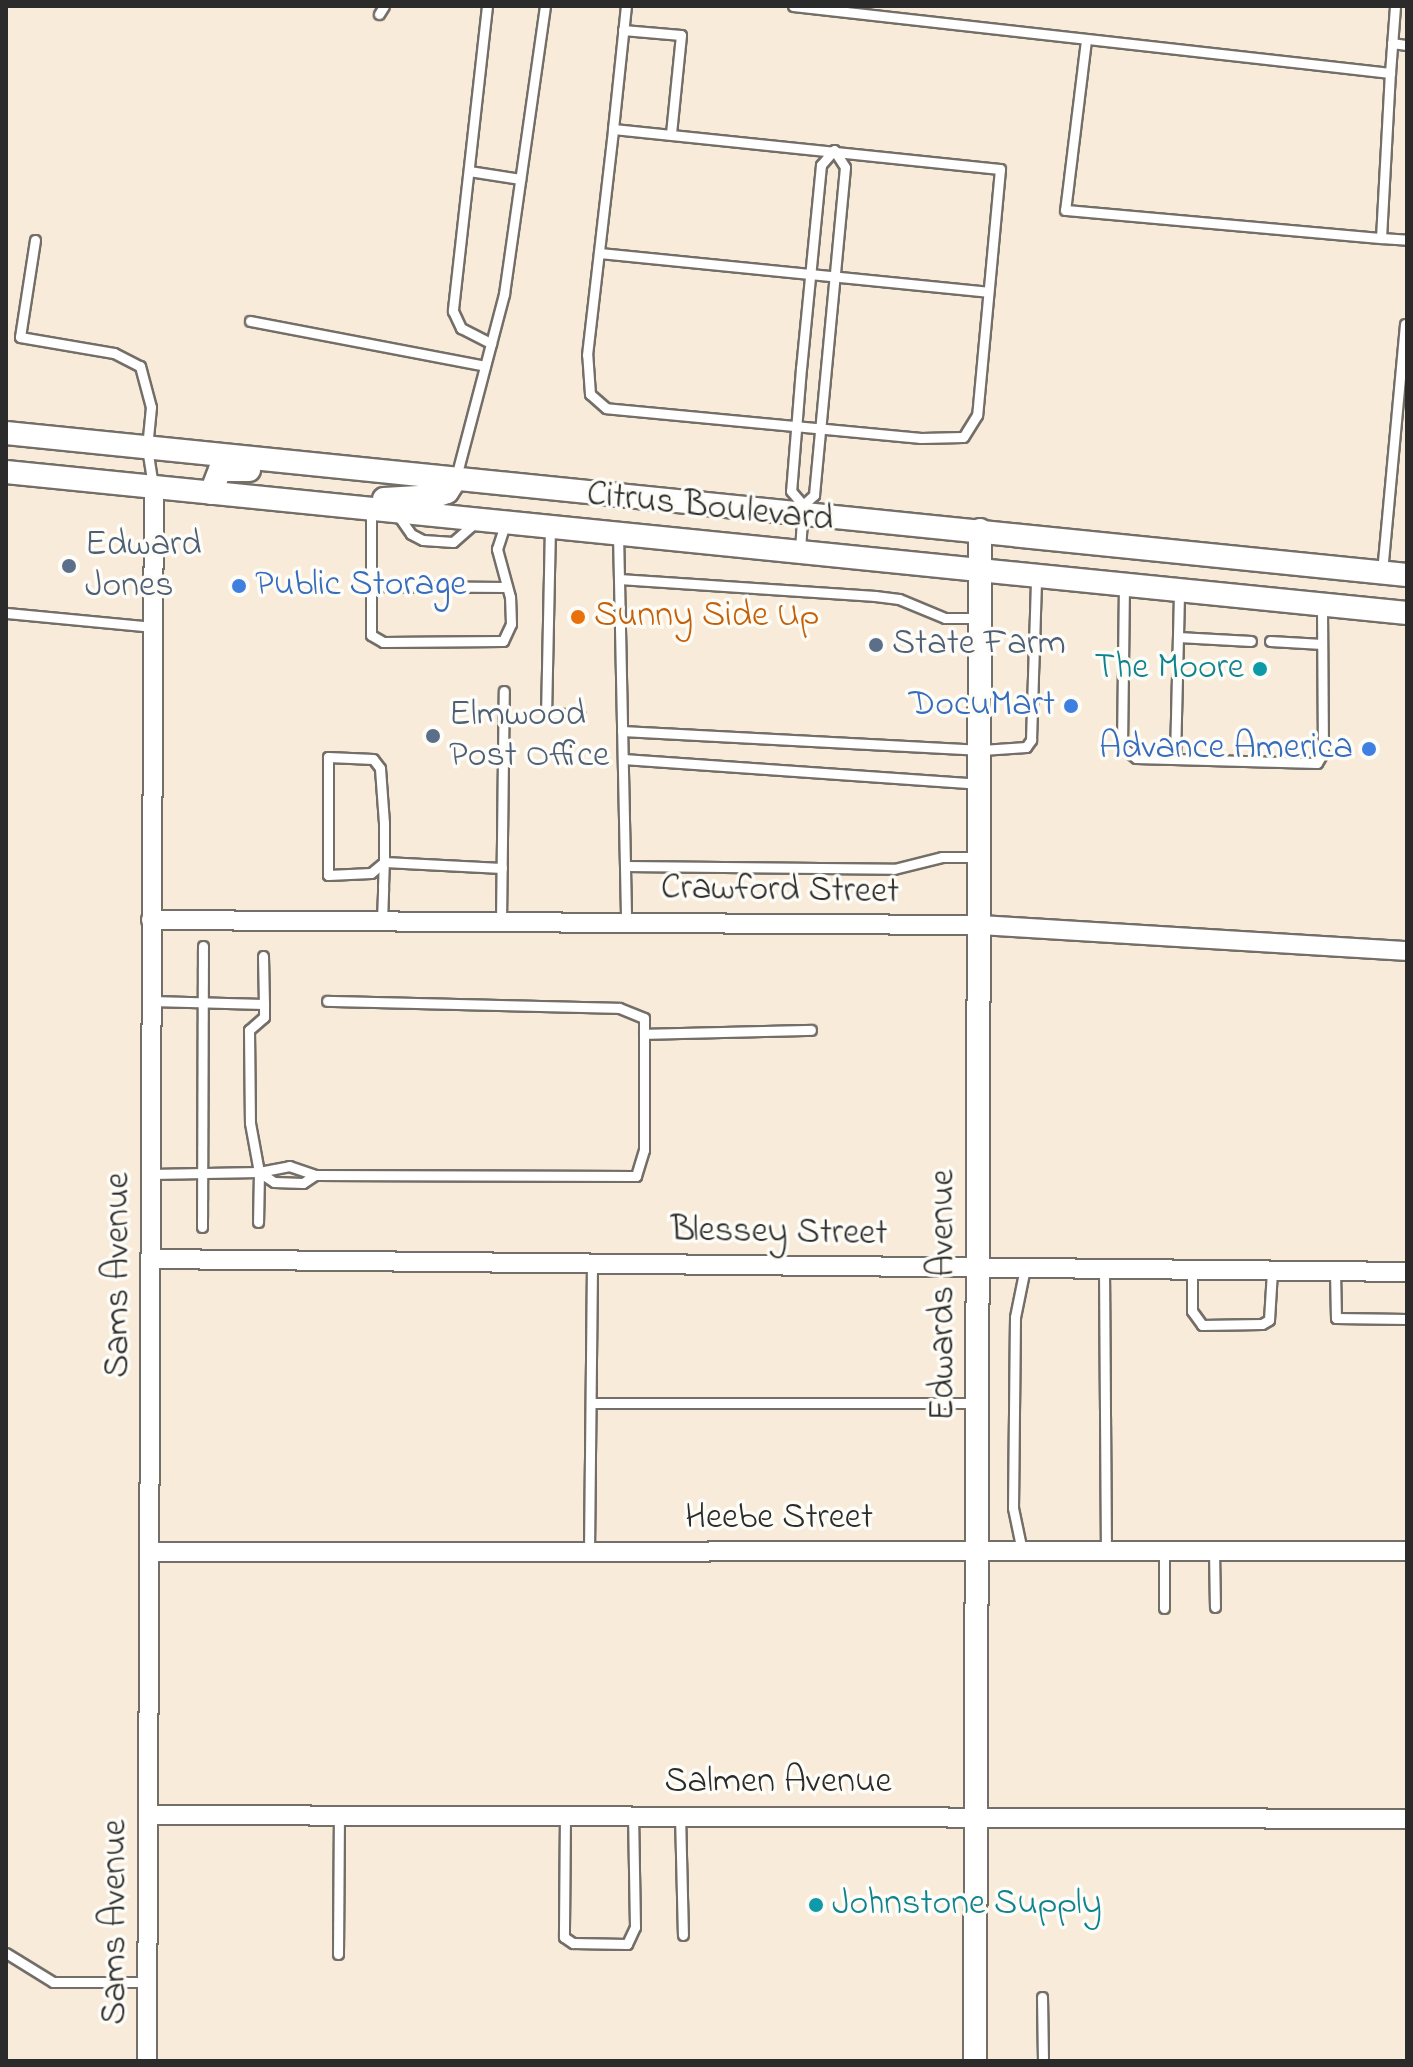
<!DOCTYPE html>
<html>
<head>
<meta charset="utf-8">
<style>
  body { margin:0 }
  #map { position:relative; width:1413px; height:2067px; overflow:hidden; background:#f8ebd9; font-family:"Indie Flower",sans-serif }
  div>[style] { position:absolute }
  .roads { filter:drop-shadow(2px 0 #736e68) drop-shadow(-2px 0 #736e68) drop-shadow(0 2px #736e68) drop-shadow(0 -2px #736e68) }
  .service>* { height:9px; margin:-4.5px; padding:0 4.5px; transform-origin:4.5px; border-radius:4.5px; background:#fff }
  .minor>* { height:18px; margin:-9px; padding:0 9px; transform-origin:9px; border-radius:9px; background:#fff }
  .tertiary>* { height:22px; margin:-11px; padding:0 11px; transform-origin:11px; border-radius:11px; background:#fff }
  .dots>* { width:22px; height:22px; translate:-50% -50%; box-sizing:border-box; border:4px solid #fdfcf7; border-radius:50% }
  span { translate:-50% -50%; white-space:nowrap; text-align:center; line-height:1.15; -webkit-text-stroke:7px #fdfcf7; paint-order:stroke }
  .street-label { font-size:36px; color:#2b2b2b }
  .service-label { font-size:36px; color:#4e5e75 }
  .left { translate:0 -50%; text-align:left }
  .shop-label { font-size:36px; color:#366cbe }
  .right { translate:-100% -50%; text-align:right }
  .food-label { font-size:36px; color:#c56008 }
  .culture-label { font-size:36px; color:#0d838f }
  .frame { position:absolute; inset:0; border:8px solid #2b2b2b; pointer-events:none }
</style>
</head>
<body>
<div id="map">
  <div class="roads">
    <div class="service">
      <div style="left:487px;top:6px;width:307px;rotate:96.4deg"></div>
      <div style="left:453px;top:311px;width:19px;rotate:65deg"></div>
      <div style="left:461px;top:328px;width:34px;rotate:27deg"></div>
      <div style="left:793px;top:6px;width:601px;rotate:6.4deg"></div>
      <div style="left:1390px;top:73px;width:67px;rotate:-85.7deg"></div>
      <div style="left:379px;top:14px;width:9px;rotate:-58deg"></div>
      <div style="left:623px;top:30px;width:58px;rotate:4.9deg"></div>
      <div style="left:681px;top:35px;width:100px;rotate:95.8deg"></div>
      <div style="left:1086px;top:40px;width:171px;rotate:97deg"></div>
      <div style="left:1065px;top:210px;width:317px;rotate:5.1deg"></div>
      <div style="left:1381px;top:238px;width:165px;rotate:-86.9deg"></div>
      <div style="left:1392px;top:43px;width:15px;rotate:8deg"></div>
      <div style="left:613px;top:129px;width:389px;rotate:5.9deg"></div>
      <div style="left:1000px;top:169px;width:247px;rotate:95.3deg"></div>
      <div style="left:977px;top:415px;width:26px;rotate:122deg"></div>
      <div style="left:963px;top:437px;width:42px;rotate:178.6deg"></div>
      <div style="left:921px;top:438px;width:316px;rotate:-174.6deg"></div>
      <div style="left:606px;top:408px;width:21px;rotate:-139deg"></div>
      <div style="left:590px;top:394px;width:39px;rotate:-94deg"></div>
      <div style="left:587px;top:355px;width:227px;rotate:-83.4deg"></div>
      <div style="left:613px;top:129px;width:124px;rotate:-84deg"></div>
      <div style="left:469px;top:171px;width:52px;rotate:8.9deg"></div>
      <div style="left:1381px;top:238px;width:26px;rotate:4deg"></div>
      <div style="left:35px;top:240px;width:98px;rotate:98.8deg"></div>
      <div style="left:20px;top:337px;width:95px;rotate:9.7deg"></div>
      <div style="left:114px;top:353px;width:29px;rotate:27deg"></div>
      <div style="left:140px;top:366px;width:42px;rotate:75deg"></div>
      <div style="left:151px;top:407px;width:41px;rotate:95.6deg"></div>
      <div style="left:147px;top:448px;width:37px;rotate:81deg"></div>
      <div style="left:599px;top:253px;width:391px;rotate:5.7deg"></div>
      <div style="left:250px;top:321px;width:239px;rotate:10.8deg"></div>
      <div style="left:456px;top:477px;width:189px;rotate:-75.3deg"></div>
      <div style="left:504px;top:294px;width:291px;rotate:-81.9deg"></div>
      <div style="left:371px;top:509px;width:126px;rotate:90deg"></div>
      <div style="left:371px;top:635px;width:14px;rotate:30deg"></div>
      <div style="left:383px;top:642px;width:120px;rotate:-0.5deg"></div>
      <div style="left:503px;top:641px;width:19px;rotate:-65deg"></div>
      <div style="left:511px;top:624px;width:27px;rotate:-92deg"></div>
      <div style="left:510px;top:597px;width:50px;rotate:-105.2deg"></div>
      <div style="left:497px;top:549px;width:28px;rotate:-72deg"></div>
      <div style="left:397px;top:514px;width:24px;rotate:55deg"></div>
      <div style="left:411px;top:534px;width:13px;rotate:27deg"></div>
      <div style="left:423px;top:540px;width:30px;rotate:4deg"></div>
      <div style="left:453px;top:542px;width:29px;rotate:-41deg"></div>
      <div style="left:550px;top:526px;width:187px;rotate:91.2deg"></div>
      <div style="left:546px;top:713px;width:34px;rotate:3deg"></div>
      <div style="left:618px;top:533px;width:389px;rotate:88.8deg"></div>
      <div style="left:800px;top:550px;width:45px;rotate:-86.2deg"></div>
      <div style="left:803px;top:505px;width:15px;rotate:-42deg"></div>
      <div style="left:814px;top:495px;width:329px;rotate:-84.6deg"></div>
      <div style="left:845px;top:167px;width:20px;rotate:-123deg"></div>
      <div style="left:834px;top:150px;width:20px;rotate:131deg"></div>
      <div style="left:821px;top:165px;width:204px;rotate:95.6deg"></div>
      <div style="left:801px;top:368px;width:123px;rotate:94.6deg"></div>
      <div style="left:791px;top:491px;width:18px;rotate:49deg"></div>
      <div style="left:1382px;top:572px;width:249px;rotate:-84.7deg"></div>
      <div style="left:619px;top:579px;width:257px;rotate:3.8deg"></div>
      <div style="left:875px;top:596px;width:24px;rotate:7deg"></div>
      <div style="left:899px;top:599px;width:50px;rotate:22.4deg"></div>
      <div style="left:945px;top:618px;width:33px"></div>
      <div style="left:1124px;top:584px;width:163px;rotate:90.7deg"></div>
      <div style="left:1122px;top:747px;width:18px;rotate:38deg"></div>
      <div style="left:1136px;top:758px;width:181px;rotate:1.6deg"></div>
      <div style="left:1317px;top:763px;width:12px;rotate:-59deg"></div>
      <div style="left:1323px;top:753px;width:148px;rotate:-90.4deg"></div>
      <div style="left:371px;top:586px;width:135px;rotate:0.4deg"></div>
      <div style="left:6px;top:613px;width:149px;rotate:5.4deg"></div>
      <div style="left:1178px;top:637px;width:73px;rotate:3.1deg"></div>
      <div style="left:1270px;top:641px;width:52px;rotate:3.3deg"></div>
      <div style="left:622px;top:731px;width:361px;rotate:3deg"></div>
      <div style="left:982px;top:750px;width:44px;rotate:-3.9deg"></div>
      <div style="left:1026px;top:747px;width:9px;rotate:-54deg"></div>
      <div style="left:1031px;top:740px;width:163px;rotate:-88.2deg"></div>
      <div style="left:1175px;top:758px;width:166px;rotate:-88.6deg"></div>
      <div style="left:623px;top:759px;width:356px;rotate:4deg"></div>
      <div style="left:625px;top:866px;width:269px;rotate:0.6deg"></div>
      <div style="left:894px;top:869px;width:49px;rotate:-14deg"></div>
      <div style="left:942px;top:857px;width:38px"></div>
      <div style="left:382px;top:921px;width:34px;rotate:-88deg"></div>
      <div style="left:383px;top:887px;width:25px;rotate:-88deg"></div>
      <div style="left:384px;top:862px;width:39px;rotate:-90deg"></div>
      <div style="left:384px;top:823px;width:55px;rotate:-94.2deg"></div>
      <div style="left:380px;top:768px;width:11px;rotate:-128deg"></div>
      <div style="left:373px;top:759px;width:45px;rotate:-177.5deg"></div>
      <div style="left:328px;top:757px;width:118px;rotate:90deg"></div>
      <div style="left:328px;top:875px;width:43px;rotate:-2.7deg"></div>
      <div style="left:371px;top:873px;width:17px;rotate:-40deg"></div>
      <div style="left:384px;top:862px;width:118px;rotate:2.9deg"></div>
      <div style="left:501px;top:921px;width:230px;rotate:-89.3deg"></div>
      <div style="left:151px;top:1001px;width:113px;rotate:1.5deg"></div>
      <div style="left:264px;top:1004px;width:48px;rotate:-91.2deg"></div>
      <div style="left:264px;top:1004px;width:13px;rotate:90deg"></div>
      <div style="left:264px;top:1017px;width:20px;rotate:139deg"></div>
      <div style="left:249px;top:1030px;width:93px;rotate:89.4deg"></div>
      <div style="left:250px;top:1123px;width:50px;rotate:79.6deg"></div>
      <div style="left:259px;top:1172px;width:18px;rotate:34deg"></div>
      <div style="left:274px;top:1182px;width:29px;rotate:2deg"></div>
      <div style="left:303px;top:1183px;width:14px;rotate:-34deg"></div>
      <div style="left:644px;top:1034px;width:167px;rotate:-1.4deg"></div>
      <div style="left:259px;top:1172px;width:31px;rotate:-11deg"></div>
      <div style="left:289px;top:1166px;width:28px;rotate:19deg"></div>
      <div style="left:315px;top:1175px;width:321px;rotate:0.2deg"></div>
      <div style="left:636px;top:1176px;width:27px;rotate:-73deg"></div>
      <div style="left:644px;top:1150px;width:132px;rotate:-90deg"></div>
      <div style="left:644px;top:1018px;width:27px;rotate:-158deg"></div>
      <div style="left:619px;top:1008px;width:292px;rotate:-178.6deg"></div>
      <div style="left:151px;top:1174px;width:108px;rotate:-1.1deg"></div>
      <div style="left:259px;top:1172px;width:50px;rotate:91.1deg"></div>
      <div style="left:202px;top:1227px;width:281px;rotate:-89.8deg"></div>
      <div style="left:1104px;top:1269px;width:282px;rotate:89.6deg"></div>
      <div style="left:1192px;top:1270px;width:41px;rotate:90deg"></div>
      <div style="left:1192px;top:1311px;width:17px;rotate:54deg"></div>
      <div style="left:1202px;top:1325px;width:60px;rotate:-1deg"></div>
      <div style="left:1262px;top:1324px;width:8px;rotate:-30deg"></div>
      <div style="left:1269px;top:1320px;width:49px;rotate:-86.5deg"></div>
      <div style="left:1335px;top:1271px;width:47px;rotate:88.8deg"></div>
      <div style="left:1336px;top:1318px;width:71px;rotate:0.8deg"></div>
      <div style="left:591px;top:1403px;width:386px"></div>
      <div style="left:589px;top:1551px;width:288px;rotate:-89.4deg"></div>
      <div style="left:1022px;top:1551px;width:44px;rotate:-101.8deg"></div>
      <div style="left:1013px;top:1508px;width:191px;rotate:-89.4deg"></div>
      <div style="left:1015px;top:1317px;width:50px;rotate:-78.5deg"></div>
      <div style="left:1214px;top:1551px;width:56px;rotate:89deg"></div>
      <div style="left:1164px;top:1608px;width:57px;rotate:-90deg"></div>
      <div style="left:565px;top:1814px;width:123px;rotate:90.5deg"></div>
      <div style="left:564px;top:1937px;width:11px;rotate:34deg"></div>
      <div style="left:573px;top:1943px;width:54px;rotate:1.1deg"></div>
      <div style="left:627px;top:1944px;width:19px;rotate:-65deg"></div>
      <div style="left:635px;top:1927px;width:113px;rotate:-91deg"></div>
      <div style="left:680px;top:1814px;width:121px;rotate:88.6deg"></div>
      <div style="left:6px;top:1953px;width:55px;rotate:31.7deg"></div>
      <div style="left:53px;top:1982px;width:94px"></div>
      <div style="left:338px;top:1954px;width:139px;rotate:-89.6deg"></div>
      <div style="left:1042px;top:1997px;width:64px;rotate:89.1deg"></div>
    </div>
    <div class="minor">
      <div style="left:151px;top:920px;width:830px;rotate:0.35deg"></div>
      <div style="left:981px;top:925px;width:427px;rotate:3.5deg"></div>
      <div style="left:151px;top:1259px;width:1256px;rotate:0.59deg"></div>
      <div style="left:152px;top:1552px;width:1255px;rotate:-0.05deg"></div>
      <div style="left:149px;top:1815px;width:1258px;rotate:0.18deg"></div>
      <div style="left:147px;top:2061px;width:1573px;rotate:-89.75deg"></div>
    </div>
    <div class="tertiary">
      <div style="left:6px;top:433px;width:1408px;rotate:5.79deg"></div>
      <div style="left:6px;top:472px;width:1408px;rotate:5.75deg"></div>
      <div style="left:211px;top:493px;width:25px;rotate:-69deg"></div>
      <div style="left:220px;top:470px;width:29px"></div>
      <div style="left:384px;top:499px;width:52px;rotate:-3.3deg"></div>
      <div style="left:436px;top:496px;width:12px;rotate:-20deg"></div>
      <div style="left:447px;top:492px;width:14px;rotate:-56deg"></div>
      <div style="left:975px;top:2061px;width:1531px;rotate:-89.81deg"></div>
    </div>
  </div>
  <div class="dots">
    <div style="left:69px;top:566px;background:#5c6f8a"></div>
    <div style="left:239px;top:586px;background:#3f7fe0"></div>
    <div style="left:578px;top:617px;background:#e8710a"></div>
    <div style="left:876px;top:645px;background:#5c6f8a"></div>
    <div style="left:1260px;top:669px;background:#0f9aa8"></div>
    <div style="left:1071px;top:706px;background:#3f7fe0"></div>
    <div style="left:433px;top:736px;background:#5c6f8a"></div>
    <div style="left:1369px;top:749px;background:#3f7fe0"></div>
    <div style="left:816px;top:1905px;background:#0f9aa8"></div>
  </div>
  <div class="street-label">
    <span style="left:710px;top:508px;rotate:6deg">Citrus Boulevard</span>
    <span style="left:780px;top:891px;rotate:1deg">Crawford Street</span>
    <span style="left:779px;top:1233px;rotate:1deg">Blessey Street</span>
    <span style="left:119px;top:1275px;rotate:-90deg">Sams Avenue</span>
    <span style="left:944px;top:1295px;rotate:-90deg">Edwards Avenue</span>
    <span style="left:779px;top:1519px">Heebe Street</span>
    <span style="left:778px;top:1783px">Salmen Avenue</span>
    <span style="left:116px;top:1922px;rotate:-90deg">Sams Avenue</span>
  </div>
  <div class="service-label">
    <span class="left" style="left:85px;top:566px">Edward<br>Jones</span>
    <span class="left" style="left:892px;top:645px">State Farm</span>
    <span class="left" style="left:449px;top:736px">Elmwood<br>Post Office</span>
  </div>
  <div class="shop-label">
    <span class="left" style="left:255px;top:586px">Public Storage</span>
    <span class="right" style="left:1055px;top:706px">DocuMart</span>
    <span class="right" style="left:1353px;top:749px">Advance America</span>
  </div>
  <div class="food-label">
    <span class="left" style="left:594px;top:617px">Sunny Side Up</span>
  </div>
  <div class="culture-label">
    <span class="right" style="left:1244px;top:669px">The Moore</span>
    <span class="left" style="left:832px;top:1905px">Johnstone Supply</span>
  </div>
  <div class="frame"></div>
</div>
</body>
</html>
